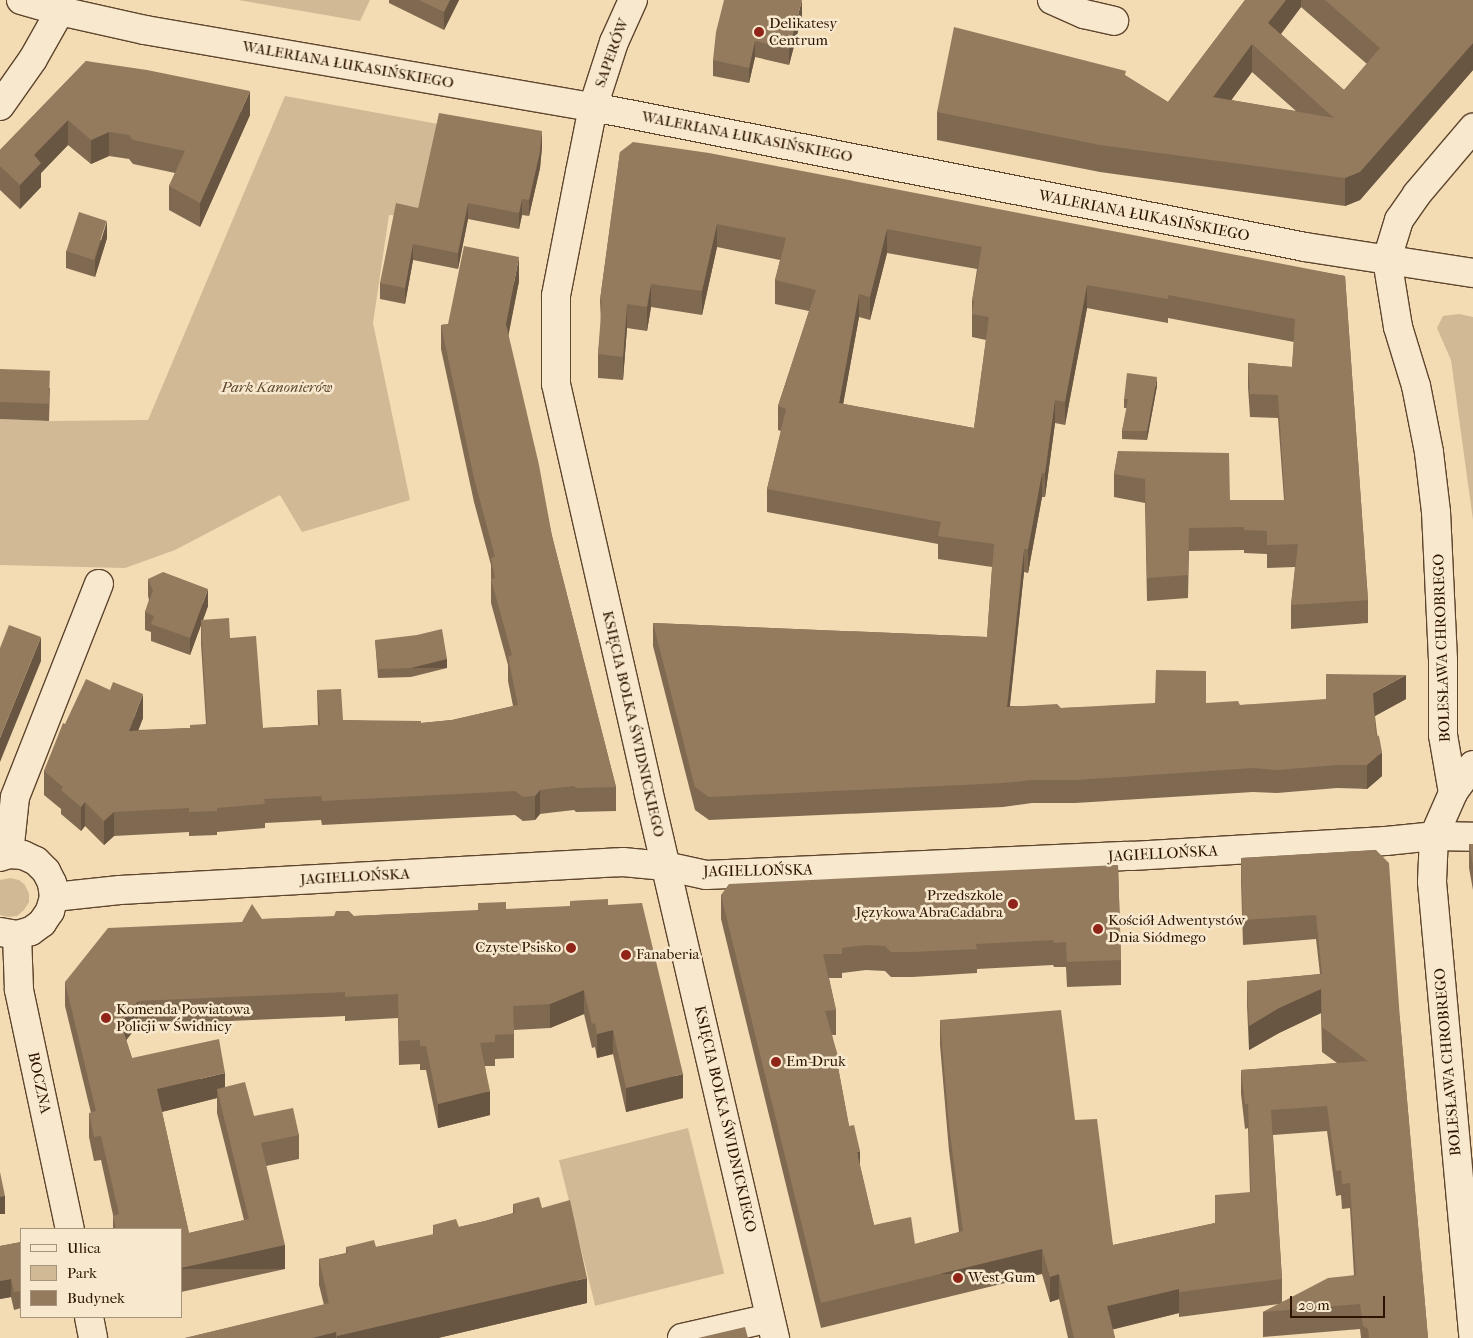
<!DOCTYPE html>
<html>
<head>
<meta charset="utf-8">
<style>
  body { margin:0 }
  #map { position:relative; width:1473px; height:1338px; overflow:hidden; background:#f3dbb4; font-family:"IM FELL French Canon",serif }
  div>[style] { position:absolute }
  .green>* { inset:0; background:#d1b995; transform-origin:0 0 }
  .roads { filter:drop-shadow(1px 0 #5e452d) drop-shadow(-1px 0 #5e452d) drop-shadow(0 1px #5e452d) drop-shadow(0 -1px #5e452d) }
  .minor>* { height:28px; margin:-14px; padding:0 14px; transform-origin:14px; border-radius:14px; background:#f7e8ce }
  .wall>* { inset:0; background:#7f6a51 }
  .shaded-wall>* { inset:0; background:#685642; transform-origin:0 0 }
  .building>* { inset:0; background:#947b5e; transform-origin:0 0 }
  .dots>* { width:14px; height:14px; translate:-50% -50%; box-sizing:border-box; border:2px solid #f7e8ce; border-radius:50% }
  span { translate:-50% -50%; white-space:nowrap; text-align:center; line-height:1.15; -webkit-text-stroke:5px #f7e8ce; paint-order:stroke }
  .poi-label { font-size:15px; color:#2d1300 }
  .left { translate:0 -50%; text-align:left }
  .right { translate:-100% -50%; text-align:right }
  .street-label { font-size:15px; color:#2d1300 }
  .park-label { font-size:15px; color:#5e452d; font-style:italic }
  .legend { position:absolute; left:20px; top:1228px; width:162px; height:90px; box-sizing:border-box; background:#f7e8ce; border:1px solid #a6937c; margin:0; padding:6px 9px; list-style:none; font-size:15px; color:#2d1300 }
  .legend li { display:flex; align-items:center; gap:10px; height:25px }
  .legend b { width:25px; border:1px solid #a6937c }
  .scale { position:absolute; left:1290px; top:1296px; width:95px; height:22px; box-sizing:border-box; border:2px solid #2d1300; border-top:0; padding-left:6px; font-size:15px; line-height:18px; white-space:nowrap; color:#2d1300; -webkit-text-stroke:4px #f7e8ce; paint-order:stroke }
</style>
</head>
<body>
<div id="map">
  <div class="green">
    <div style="clip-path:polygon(238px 0,370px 0,360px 21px)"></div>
    <div style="clip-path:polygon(285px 96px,438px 124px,416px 216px,389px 215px,373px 323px,410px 500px,302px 532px,280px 495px,175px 550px,125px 568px,0 565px,0 419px,49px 421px,148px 420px)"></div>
    <div style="clip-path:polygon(1459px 314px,1473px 317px,1473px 520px,1451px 360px,1437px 328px,1443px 316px)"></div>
    <div style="clip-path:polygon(10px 878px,19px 880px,25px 885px,29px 894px,29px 902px,24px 910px,17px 916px,8px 917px,0 915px,0 880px)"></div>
    <div style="left:688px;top:1128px;width:150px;height:133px;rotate:76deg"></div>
  </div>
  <div class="roads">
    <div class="minor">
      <div style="left:21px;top:0;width:41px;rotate:15.8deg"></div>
      <div style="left:60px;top:11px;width:87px;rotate:12.6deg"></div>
      <div style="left:145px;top:30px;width:455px;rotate:9.8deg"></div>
      <div style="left:593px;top:107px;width:726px;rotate:11.12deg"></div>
      <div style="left:1305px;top:247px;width:170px;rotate:8.8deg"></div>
      <div style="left:633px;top:0;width:46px;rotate:114.3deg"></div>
      <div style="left:614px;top:42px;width:68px;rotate:107.9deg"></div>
      <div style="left:593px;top:107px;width:66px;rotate:101.3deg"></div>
      <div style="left:580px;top:172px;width:126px;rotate:101deg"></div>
      <div style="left:556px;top:296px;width:88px;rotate:90deg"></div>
      <div style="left:556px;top:384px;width:416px;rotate:77.2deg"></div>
      <div style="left:648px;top:790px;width:563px;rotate:76.95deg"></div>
      <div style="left:1052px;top:0;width:35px;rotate:24deg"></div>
      <div style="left:1084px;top:14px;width:31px;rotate:13deg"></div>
      <div style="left:0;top:106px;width:57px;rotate:-54.9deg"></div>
      <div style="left:33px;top:59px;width:55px;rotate:-60.6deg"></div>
      <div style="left:1473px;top:765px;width:34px;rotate:126deg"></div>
      <div style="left:1453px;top:793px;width:47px;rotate:113.8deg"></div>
      <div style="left:1434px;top:836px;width:46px;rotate:92.5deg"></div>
      <div style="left:1432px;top:882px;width:456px;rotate:84.8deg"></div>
      <div style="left:1453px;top:793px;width:59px;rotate:-99.8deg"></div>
      <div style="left:1443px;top:735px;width:75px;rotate:-90deg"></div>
      <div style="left:1443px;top:660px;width:148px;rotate:-92.7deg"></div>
      <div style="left:1436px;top:512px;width:60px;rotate:-96.7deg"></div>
      <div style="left:1429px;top:452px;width:67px;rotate:-101.1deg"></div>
      <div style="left:1416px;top:386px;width:62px;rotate:-107deg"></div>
      <div style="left:1398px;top:327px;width:69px;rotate:-99.2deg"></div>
      <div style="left:1387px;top:259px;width:41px;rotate:-72.9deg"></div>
      <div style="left:1399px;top:220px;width:32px;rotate:-55deg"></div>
      <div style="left:1417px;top:194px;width:87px;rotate:-49.7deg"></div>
      <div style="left:9px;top:854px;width:57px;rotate:-84deg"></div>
      <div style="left:15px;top:797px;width:229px;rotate:-68.5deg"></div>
      <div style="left:0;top:857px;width:9px;rotate:-18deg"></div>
      <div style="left:9px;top:854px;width:14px;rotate:4deg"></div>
      <div style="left:23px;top:855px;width:14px;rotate:25deg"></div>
      <div style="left:36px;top:861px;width:14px;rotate:45deg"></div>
      <div style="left:46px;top:871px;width:13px;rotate:63deg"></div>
      <div style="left:52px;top:883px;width:14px;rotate:82deg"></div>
      <div style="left:54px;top:897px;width:15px;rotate:106deg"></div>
      <div style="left:50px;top:911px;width:14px;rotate:124deg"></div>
      <div style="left:42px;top:923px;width:14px;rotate:144deg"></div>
      <div style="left:31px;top:931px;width:15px;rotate:164deg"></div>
      <div style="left:17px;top:935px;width:17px;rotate:-170deg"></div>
      <div style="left:54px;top:897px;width:66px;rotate:-6.1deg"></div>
      <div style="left:120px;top:890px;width:504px;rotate:-3.19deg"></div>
      <div style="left:623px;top:862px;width:42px;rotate:5.4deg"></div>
      <div style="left:665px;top:866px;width:42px;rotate:12.4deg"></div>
      <div style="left:706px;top:875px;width:426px;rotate:-2.6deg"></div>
      <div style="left:1132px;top:856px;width:254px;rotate:-3.4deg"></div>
      <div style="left:1386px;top:841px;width:48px;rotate:-5.9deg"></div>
      <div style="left:1434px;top:836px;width:39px;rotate:1deg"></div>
      <div style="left:17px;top:935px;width:55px;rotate:87.9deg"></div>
      <div style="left:19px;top:990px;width:244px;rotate:78deg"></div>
      <div style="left:89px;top:1317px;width:21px;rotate:79deg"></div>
      <div style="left:682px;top:1338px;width:90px;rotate:-12.8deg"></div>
    </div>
  </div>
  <div class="wall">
    <div style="clip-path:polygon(389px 0,459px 0,444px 30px,389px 3px)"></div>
    <div style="clip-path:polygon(evenodd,1245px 0,1473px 0,1473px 70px,1360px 200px,1345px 206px,1100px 172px,937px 140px,937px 112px,1126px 76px,1168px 102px,1245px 0,1301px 7px,1367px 64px,1344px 90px,1281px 34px,1301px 7px,1245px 0,1252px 72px,1296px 111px,1231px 100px,1252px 72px)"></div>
    <div style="clip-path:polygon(802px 16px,789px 65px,755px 57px,749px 83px,713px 76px,713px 60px)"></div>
    <div style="clip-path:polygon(86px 61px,250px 115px,200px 227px,169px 210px,169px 186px,175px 173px,133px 164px,129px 159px,109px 156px,91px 164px,68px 145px,41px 173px,41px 187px,20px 209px,0 190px,0 150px)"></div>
    <div style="clip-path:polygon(542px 147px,540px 168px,529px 216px,522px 215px,519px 229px,468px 219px,458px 269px,413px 260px,405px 304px,380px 299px,380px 283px,418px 208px)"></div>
    <div style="clip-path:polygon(evenodd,620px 152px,1345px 276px,1368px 600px,1368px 623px,1291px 629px,1291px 605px,1295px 567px,1267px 568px,1267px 554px,1244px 553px,1244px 550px,1189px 551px,1188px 598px,1147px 601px,1145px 503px,1114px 497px,1114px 474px,1118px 451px,1230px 500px,1284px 500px,1278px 418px,1250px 417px,1248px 387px,1248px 363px,1292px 367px,1294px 342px,1168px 318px,1168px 323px,1087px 308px,1065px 425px,1055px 423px,1045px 497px,1042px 497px,1028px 573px,1024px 572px,1010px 706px,1061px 708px,1206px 703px,1240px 705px,1406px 699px,1375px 716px,1382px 776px,1367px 789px,1337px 788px,1277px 793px,1253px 792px,1075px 803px,1032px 803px,1003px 807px,709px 820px,695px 810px,653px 646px,653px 623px,987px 637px,992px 567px,938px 559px,938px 544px,767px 512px,767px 489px,781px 431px,778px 430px,778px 406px,809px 311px,775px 304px,775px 280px,780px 260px,717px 247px,702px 315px,651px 307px,647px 331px,627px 328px,623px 380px,598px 378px,598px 354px,601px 324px,600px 300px,620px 152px,887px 253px,977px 269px,972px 301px,972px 337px,986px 340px,974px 428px,843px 404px,859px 317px,870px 320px,887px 253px)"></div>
    <div style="clip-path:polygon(107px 238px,95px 277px,66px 268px,66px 251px)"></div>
    <div style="clip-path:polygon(519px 281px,508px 335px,552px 536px,616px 787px,616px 811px,576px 812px,574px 810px,540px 814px,535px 820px,523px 821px,515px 815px,322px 825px,321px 820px,265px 823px,265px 828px,217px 832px,217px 835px,189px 836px,189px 832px,114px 836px,104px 845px,85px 826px,81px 831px,61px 814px,61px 809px,44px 795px,44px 771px,65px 724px,143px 718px,138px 730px,190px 728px,206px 724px,201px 644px,201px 625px,190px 655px,151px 641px,151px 632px,145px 630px,145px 612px,149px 600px,148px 596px,148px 579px,208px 606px,203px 620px,230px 638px,263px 728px,318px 725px,317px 690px,343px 720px,421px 723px,452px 720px,513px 706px,508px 681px,508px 665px,491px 603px,491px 565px,474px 502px,441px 349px,441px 325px,448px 324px)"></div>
    <div style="clip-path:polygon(0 369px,50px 388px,49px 421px,0 419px)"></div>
    <div style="clip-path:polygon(1157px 386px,1147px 440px,1122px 439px,1122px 431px,1127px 408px,1124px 408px,1124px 399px)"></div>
    <div style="clip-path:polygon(375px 640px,447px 668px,411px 677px,378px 678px)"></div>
    <div style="clip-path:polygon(1469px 844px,1473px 844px,1473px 890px,1469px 868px)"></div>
    <div style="clip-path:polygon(evenodd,1376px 850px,1400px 1020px,1428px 1338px,1361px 1338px,1360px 1329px,1263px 1337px,1263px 1312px,1279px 1304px,1179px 1317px,1179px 1313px,1113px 1329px,1115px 1338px,1068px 1338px,1059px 1299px,1050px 1302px,1042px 1274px,821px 1328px,721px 919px,721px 895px,1118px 865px,1121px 960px,1121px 985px,1067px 987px,1066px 967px,1054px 967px,1053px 965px,977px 969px,977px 973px,912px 977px,891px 977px,885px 971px,866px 970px,842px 973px,842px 978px,829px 978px,836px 1010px,836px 1035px,832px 1035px,849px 1126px,860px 1166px,874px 1225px,915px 1244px,959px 1232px,949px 1151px,940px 1045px,940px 1020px,1075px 1120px,1113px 1245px,1215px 1223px,1250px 1192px,1248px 1128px,1245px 1129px,1241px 1094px,1241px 1070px,1337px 1063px,1322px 1052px,1321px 1013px,1279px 1033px,1249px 1050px,1247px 1006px,1247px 981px,1320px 974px,1316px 939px,1243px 945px,1241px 882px,1241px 858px,1376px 850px,1327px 1131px,1336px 1196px,1341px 1195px,1342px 1209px,1350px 1208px,1354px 1275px,1282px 1302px,1282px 1279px,1273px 1135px,1327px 1131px)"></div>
    <div style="clip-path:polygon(evenodd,608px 905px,683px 1098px,626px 1112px,613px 1054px,597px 1058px,595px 1047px,592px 1048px,584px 1014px,550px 1028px,514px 1030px,514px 1058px,495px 1059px,495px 1066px,485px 1066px,490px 1115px,438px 1128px,426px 1070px,420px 1070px,420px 1064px,399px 1065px,398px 1018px,345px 1021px,345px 1016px,138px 1025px,126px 1040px,132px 1058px,225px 1087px,254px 1116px,299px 1135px,299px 1159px,266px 1166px,285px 1269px,181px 1292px,181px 1229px,113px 1229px,113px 1215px,101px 1160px,94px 1161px,89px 1137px,89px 1113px,91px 1113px,65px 1006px,65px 982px,242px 922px,262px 919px,354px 916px,608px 905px,217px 1098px,217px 1113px,244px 1220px,189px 1233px,162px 1112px,217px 1098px)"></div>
    <div style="clip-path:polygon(513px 1204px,542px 1208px,587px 1303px,438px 1338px,185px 1338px,324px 1305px,319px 1285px,319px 1259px,346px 1253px,346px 1247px,376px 1247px,433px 1235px,433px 1225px,459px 1227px,485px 1221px,513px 1213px)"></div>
    <div style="clip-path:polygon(21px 1242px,21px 1308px,14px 1310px,11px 1297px,0 1299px,0 1246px)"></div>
  </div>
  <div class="shaded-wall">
    <div style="clip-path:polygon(450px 0,459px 0,444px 30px,444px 12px)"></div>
    <div style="clip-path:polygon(802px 0,802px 16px,789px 65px,789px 49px)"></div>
    <div style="clip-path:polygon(1286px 0,1301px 0,1301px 7px,1268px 51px,1268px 23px)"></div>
    <div style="clip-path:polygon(755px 41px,755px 57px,749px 83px,749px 68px)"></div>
    <div style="clip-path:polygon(1473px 43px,1473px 70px,1360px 200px,1345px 206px,1345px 178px)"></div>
    <div style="clip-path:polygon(1252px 44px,1252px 72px,1213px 125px,1213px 97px)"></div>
    <div style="clip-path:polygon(250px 91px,250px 115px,200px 227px,200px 203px)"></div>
    <div style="clip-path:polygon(68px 120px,68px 145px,41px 173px,41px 187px,20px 209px,20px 185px,34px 155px)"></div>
    <div style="clip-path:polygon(542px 131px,542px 147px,540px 168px,529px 216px,529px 200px)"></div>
    <div style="clip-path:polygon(109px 132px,109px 156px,91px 164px,91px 140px)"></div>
    <div style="clip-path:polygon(522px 199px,522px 215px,519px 229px,519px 213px)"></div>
    <div style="clip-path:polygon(468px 203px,468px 219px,458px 269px,458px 253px)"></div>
    <div style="clip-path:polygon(107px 221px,107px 238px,95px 277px,95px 260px)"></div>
    <div style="clip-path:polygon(717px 224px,717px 247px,702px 315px,702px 291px)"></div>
    <div style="clip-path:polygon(887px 229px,887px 253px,870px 320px,870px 297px)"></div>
    <div style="clip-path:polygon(413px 244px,413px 260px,405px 304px,405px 288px)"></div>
    <div style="clip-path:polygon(519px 257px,519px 281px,506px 348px,506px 324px)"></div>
    <div style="clip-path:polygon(651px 284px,651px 307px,647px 331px,647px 307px)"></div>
    <div style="clip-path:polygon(1087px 285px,1087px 308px,1065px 425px,1065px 402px)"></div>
    <div style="clip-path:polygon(859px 294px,859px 317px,839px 427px,839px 403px)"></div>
    <div style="clip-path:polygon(627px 304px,627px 328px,623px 380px,623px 357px)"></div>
    <div style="clip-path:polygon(1157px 377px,1157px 386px,1147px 440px,1147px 431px)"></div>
    <div style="clip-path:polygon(1055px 400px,1055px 423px,1045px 497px,1045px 473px)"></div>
    <div style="clip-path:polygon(1042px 473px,1042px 497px,1028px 573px,1028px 549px)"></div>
    <div style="clip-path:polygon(1024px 549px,1024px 572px,1007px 730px,1007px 707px)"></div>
    <div style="clip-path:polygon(208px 589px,208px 606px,190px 655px,190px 638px)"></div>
    <div style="clip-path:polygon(41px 637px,41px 661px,0 762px,0 738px)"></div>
    <div style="left:447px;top:659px;width:9px;height:37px;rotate:90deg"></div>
    <div style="clip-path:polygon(1406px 675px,1406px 699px,1373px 717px,1373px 693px)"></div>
    <div style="clip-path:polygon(143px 694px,143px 718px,129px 755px,129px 731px)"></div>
    <div style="clip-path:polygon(1382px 752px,1382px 776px,1367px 789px,1367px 765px)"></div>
    <div style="clip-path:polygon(540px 790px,540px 814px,535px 820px,535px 796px)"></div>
    <div style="clip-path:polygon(85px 802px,85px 826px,81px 831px,81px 807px)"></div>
    <div style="clip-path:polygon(114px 812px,114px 836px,104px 845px,104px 821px)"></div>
    <div style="clip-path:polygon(1321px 989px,1321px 1013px,1279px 1033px,1249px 1050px,1249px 1026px,1279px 1008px)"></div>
    <div style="clip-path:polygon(584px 990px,584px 1014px,550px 1028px,550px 1004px)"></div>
    <div style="clip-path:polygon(138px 1001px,138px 1025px,121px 1047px,121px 1023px)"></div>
    <div style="clip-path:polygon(613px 1030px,613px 1054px,597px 1058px,597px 1034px)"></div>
    <div style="clip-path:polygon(836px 1056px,838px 1056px,838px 1080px)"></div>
    <div style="clip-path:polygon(225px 1073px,225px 1097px,217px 1089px,217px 1098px,157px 1113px,157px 1089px)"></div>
    <div style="clip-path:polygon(683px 1074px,683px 1098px,626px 1112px,626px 1088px)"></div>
    <div style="clip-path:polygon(490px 1091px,490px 1115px,438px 1128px,438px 1104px)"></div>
    <div style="clip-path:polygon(860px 1151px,860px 1176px,857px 1152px)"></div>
    <div style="left:5px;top:1196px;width:18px;height:5px;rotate:90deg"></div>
    <div style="left:285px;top:1245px;width:24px;height:107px;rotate:90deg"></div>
    <div style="left:1042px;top:1249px;width:25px;height:228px;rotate:90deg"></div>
    <div style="clip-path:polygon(1059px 1274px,1059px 1299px,1050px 1302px,1050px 1277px)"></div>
    <div style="clip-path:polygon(587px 1278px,587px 1303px,438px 1338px,337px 1338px,337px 1336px)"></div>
    <div style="clip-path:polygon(11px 1279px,11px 1297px,0 1299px,0 1281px)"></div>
    <div style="clip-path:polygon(1179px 1289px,1179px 1313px,1107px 1331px,1107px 1306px)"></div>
    <div style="clip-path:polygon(336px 1332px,336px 1338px,312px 1338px)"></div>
  </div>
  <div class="building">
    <div style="clip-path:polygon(419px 0,450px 0,444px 12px)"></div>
    <div style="clip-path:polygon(724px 0,802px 0,789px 49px,755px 41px,749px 68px,713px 60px,716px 32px)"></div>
    <div style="clip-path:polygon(evenodd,1245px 0,1286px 0,1268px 23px,1344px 90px,1380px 48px,1325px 0,1473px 0,1473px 43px,1360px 172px,1345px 178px,1100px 145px,937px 112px,954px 27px,1126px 71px,1125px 75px,1168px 102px,1245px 0,1252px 44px,1334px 118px,1213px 97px,1252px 44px)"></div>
    <div style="clip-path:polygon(86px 61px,147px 70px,250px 91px,200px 203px,169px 186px,185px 151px,133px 140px,129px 135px,109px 132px,91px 140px,68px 120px,34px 155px,41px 163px,20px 185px,0 166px,0 150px)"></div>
    <div style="clip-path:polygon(439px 113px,542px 131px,540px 152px,529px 200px,522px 199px,519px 213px,468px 203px,458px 253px,413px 244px,405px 288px,380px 283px,396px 203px,418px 208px)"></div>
    <div style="clip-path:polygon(evenodd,633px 142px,709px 153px,1345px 276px,1368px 600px,1291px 605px,1298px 544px,1267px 545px,1267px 531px,1244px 530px,1244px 527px,1189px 528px,1188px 575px,1147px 578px,1145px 479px,1114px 474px,1118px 451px,1229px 453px,1230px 500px,1285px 500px,1278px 395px,1250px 394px,1248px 363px,1292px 367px,1295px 319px,1168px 295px,1168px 299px,1087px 285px,1065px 402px,1055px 400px,1045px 473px,1042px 473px,1028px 549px,1024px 549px,1007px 707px,1057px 704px,1061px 708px,1155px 703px,1156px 670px,1206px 671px,1206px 703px,1238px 701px,1240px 705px,1326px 699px,1326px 674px,1406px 675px,1373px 693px,1376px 735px,1379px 736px,1382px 752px,1367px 765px,1337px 765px,1277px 770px,1253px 768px,1075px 780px,1032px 780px,1003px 783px,709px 797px,695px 787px,653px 623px,987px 637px,994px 544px,938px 536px,941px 522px,767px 489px,786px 409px,778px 406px,816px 290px,775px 280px,786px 238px,717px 224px,702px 291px,651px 284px,647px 307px,627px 304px,623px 357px,598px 354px,602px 301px,600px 300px,620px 152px,633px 142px,887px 229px,982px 247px,972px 301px,974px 301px,972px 314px,989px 317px,974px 428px,839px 403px,859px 294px,870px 297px,887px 229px)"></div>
    <div style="left:79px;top:212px;width:29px;height:41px;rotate:18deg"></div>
    <div style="clip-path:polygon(464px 246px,519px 257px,506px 324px,539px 465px,552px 536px,616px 787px,576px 788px,574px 786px,540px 790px,535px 796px,523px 797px,515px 791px,322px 801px,321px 796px,264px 799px,265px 804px,217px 808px,217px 811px,189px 812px,189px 808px,114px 812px,104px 821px,85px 802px,81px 807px,61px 790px,63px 787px,44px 771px,63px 723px,65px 724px,86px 679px,110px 690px,113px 682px,143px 694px,129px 731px,190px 728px,190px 725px,207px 724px,201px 620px,229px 618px,230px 638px,256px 636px,263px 728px,320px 725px,317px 690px,341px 689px,343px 720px,421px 721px,421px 723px,452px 720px,518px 705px,508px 657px,512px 655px,491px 579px,495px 578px,491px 558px,495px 557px,474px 478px,441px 325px,448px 324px)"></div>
    <div style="left:0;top:369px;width:50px;height:33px;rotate:2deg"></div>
    <div style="clip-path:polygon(1127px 373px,1157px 377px,1147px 431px,1122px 431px,1128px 399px,1124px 399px)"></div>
    <div style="clip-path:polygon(163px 572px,208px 589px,190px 638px,151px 624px,154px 616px,145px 612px,153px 591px,148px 579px)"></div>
    <div style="clip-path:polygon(9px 625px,41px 637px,0 738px,0 648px)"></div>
    <div style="clip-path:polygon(442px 629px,447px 659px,411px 668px,378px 669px,375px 640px,417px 635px)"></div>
    <div style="clip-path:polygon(1469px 844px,1473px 844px,1473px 866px)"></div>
    <div style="clip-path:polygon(1376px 850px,1389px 863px,1400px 1020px,1428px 1338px,1369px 1338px,1368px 1329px,1363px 1326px,1360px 1304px,1263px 1312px,1328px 1278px,1356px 1275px,1350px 1183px,1342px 1184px,1341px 1170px,1336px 1171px,1327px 1106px,1271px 1110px,1282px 1279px,1179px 1292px,1179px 1289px,1107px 1306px,1115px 1338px,1074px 1338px,1059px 1274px,1050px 1277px,1042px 1249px,821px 1303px,721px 895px,729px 884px,1118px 865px,1121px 960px,1067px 962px,1066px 942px,1054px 943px,1053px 940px,976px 944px,977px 949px,912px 952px,891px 952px,885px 946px,866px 945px,842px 948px,842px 954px,823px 954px,836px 1010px,825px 1011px,838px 1056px,836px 1056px,849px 1126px,854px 1125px,860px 1151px,857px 1152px,874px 1225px,911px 1217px,915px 1244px,963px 1231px,949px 1126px,940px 1020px,1061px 1010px,1075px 1120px,1097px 1119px,1113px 1245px,1215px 1223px,1215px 1195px,1251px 1192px,1248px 1104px,1245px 1104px,1241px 1070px,1368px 1061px,1322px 1027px,1321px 989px,1279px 1008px,1249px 1026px,1247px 981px,1322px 974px,1316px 915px,1243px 920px,1241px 858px)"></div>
    <div style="clip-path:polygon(608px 899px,608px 905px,642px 903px,683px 1074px,626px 1088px,613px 1030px,597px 1034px,595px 1023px,592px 1024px,584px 990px,550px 1004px,513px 1006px,514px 1034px,495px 1035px,495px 1042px,480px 1043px,490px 1091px,438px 1104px,426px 1046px,420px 1046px,420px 1040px,399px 1041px,398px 994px,345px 997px,345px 992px,138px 1001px,121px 1023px,132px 1058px,219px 1039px,225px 1073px,157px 1089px,189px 1233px,249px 1219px,217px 1089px,245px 1082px,254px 1116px,293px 1108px,299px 1135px,261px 1143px,285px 1245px,181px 1268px,181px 1229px,116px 1229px,113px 1216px,119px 1214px,101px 1136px,94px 1137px,89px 1113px,96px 1111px,65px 982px,108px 928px,242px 922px,252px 904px,262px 919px,334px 916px,336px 911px,349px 911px,354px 916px,478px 910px,478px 903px,506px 902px,506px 909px,570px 906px,570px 901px)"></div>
    <div style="clip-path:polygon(0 1172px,5px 1196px,0 1197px)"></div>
    <div style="clip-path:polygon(539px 1197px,542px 1208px,570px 1200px,587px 1278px,337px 1336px,336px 1332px,312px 1338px,185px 1338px,329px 1303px,319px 1259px,348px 1253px,346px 1247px,374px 1240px,376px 1247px,434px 1234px,433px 1225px,456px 1219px,459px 1227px,485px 1221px,515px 1213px,513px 1204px)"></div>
    <div style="clip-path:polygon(21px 1242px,21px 1291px,14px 1292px,11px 1279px,0 1281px,0 1246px)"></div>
    <div style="clip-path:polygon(745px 1327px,748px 1338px,698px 1338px)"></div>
  </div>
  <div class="dots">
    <div style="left:759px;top:32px;background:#8f2418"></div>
    <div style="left:1013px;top:904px;background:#8f2418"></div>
    <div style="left:1098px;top:929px;background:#8f2418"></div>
    <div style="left:571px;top:948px;background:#8f2418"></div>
    <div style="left:626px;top:955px;background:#8f2418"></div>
    <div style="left:106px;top:1018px;background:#8f2418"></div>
    <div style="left:776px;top:1062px;background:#8f2418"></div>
    <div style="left:958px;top:1278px;background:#8f2418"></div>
  </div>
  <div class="poi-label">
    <span class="left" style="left:769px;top:32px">Delikatesy<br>Centrum</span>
    <span class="right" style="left:1003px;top:904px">Przedszkole<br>Językowa AbraCadabra</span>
    <span class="left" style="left:1108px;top:929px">Kościół Adwentystów<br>Dnia Siódmego</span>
    <span class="right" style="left:561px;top:948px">Czyste Psisko</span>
    <span class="left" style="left:636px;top:955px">Fanaberia</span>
    <span class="left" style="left:116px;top:1018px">Komenda Powiatowa<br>Policji w Świdnicy</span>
    <span class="left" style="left:786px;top:1062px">Em-Druk</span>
    <span class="left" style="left:968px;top:1278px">West-Gum</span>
  </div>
  <div class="street-label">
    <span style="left:612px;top:53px;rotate:-70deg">SAPERÓW</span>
    <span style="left:348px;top:65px;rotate:10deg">WALERIANA ŁUKASIŃSKIEGO</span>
    <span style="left:747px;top:137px;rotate:11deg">WALERIANA ŁUKASIŃSKIEGO</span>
    <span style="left:1144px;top:216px;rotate:11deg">WALERIANA ŁUKASIŃSKIEGO</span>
    <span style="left:1442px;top:648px;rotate:-92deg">BOLESŁAWA CHROBREGO</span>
    <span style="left:633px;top:724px;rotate:77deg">KSIĘCIA BOLKA ŚWIDNICKIEGO</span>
    <span style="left:1163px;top:854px;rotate:-3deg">JAGIELLOŃSKA</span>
    <span style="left:758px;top:871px;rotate:-1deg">JAGIELLOŃSKA</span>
    <span style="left:355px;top:877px;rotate:-3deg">JAGIELLOŃSKA</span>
    <span style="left:1448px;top:1062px;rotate:-95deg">BOLESŁAWA CHROBREGO</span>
    <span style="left:39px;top:1083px;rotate:78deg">BOCZNA</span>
    <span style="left:725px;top:1119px;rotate:77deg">KSIĘCIA BOLKA ŚWIDNICKIEGO</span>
  </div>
  <div class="park-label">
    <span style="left:277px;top:388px">Park Kanonierów</span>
  </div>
  <ul class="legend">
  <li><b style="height:6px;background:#f7e8ce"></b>Ulica</li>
  <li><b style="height:14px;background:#d1b995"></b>Park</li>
  <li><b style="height:14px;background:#947b5e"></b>Budynek</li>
  </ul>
  <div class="scale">20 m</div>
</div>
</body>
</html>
